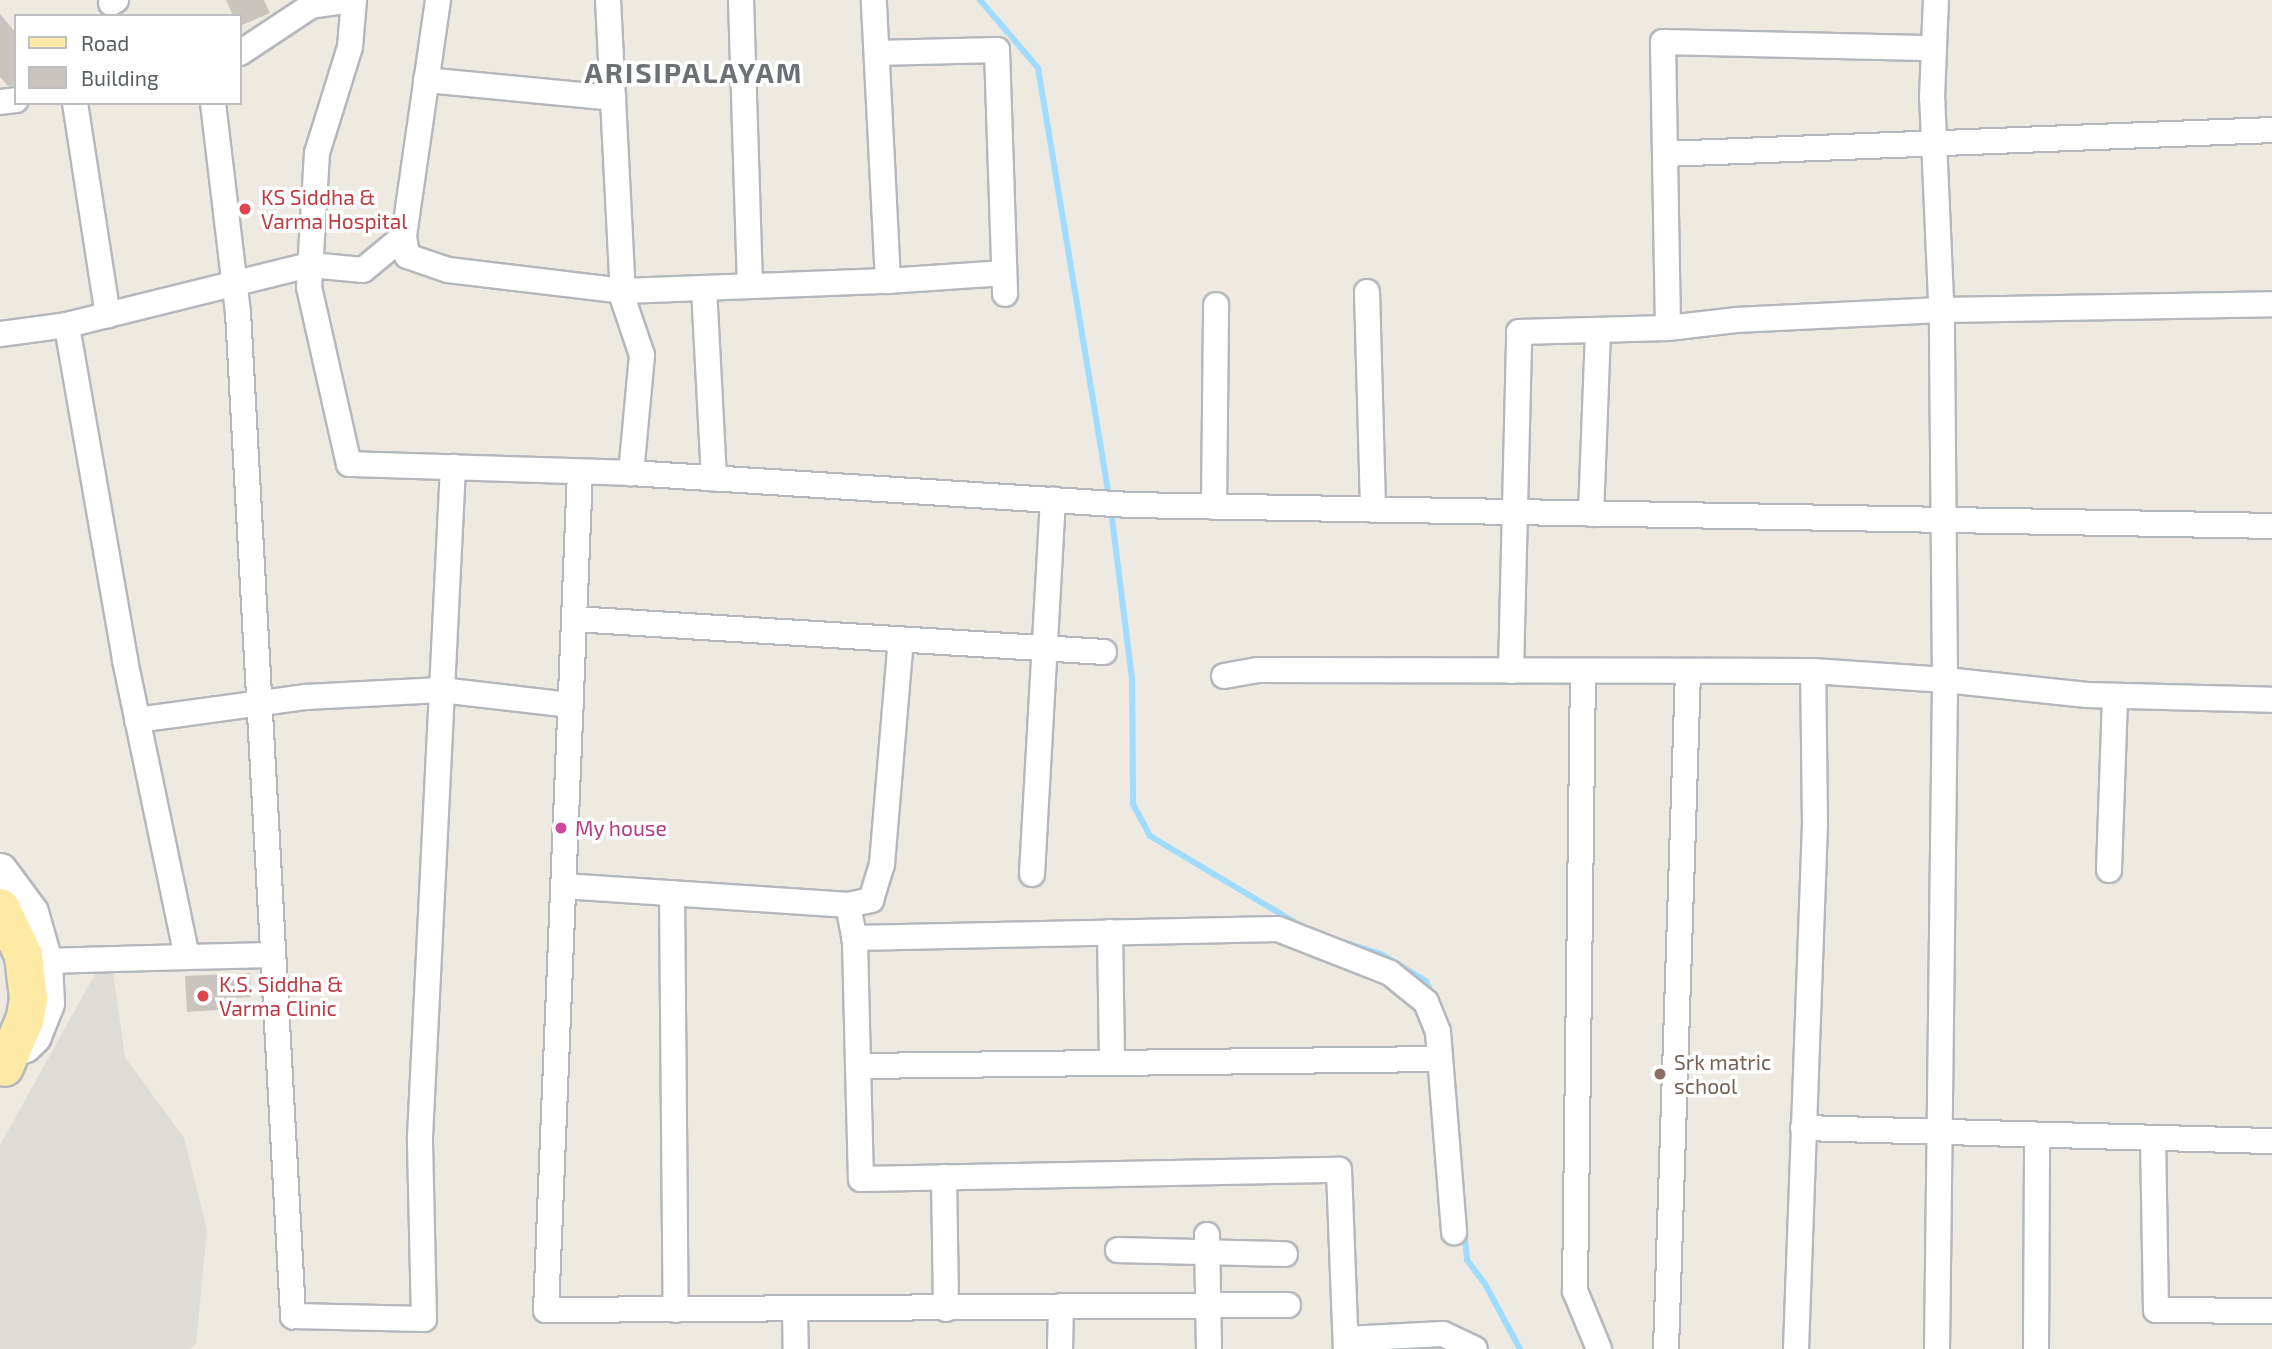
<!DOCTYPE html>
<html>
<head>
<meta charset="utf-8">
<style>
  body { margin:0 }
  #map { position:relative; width:2272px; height:1349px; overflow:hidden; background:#eeeae1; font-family:"Exo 2",sans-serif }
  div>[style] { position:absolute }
  .industrial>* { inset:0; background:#dedcd6 }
  .stream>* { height:6px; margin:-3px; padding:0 3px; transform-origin:3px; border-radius:3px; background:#a0dcff }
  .building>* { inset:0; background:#c9c5be }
  .roads { filter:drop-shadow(2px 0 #b4b8bd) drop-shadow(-2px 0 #b4b8bd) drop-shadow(0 2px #b4b8bd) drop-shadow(0 -2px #b4b8bd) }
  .street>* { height:24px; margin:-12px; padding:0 12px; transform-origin:12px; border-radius:12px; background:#fff }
  .secondary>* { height:33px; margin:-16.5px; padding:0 16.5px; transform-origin:16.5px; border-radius:16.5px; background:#fff }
  .primary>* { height:37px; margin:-18.5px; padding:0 18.5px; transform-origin:18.5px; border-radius:18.5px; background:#ffeaa5 }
  .dots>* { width:19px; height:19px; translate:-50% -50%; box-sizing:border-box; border:4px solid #fff; border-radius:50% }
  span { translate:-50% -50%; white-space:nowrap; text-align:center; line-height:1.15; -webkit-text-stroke:7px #fff; paint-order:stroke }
  .health-label { font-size:21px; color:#be3a42 }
  .left { translate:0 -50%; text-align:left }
  .hotel-label { font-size:21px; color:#b23c85 }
  .education-label { font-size:21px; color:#785e54 }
  .district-label { font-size:28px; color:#6b7175; font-weight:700; letter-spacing:2px }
  .legend { position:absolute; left:14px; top:14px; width:228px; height:91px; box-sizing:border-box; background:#fff; border:2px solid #bdbfc1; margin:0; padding:9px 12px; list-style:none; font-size:21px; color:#5a5f63 }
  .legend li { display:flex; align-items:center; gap:14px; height:35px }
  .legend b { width:35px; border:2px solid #bdbfc1 }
</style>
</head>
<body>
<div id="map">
  <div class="industrial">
    <div style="clip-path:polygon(113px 972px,125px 1057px,184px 1138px,207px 1230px,196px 1344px,189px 1349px,0 1349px,0 1145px,95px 974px)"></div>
  </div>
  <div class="stream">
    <div style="left:980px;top:0;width:89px;rotate:49.5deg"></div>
    <div style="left:1038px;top:68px;width:437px;rotate:80.6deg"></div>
    <div style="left:1111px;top:510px;width:169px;rotate:82.9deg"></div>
    <div style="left:1132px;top:678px;width:126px;rotate:89.5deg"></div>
    <div style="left:1133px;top:804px;width:36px;rotate:62deg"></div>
    <div style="left:1150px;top:836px;width:176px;rotate:30.8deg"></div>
    <div style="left:1337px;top:940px;width:46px;rotate:17.7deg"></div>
    <div style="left:1381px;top:954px;width:52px;rotate:31deg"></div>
    <div style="left:1426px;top:981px;width:17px;rotate:65deg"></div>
    <div style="left:1464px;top:1230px;width:30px;rotate:84deg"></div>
    <div style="left:1467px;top:1260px;width:30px;rotate:53deg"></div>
    <div style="left:1485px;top:1284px;width:74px;rotate:61.7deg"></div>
  </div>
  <div class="building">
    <div style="clip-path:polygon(226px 0,264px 0,270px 13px,240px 26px,240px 16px,233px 16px)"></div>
    <div style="clip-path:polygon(0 14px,16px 33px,16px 85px,8px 86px,0 77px)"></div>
    <div style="clip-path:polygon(250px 973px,251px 997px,217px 999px,218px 1010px,187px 1012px,185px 976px)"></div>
  </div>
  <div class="roads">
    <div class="street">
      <div style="left:354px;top:0;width:47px;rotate:94.9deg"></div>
      <div style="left:350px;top:47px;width:111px;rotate:107.3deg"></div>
      <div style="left:317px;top:153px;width:134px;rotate:93.4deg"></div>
      <div style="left:309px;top:287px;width:181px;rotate:77.3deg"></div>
      <div style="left:349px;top:464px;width:282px;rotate:1.8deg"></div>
      <div style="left:631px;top:473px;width:500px;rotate:3.67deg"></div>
      <div style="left:1130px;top:505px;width:1142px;rotate:1.05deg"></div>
      <div style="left:608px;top:0;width:299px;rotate:87.1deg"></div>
      <div style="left:623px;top:299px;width:59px;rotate:71.3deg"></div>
      <div style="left:642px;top:355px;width:119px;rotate:95.3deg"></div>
      <div style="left:741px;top:0;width:286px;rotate:88.2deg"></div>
      <div style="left:111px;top:3px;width:6px;rotate:-31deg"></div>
      <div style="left:240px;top:53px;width:85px;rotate:-33.5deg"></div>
      <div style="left:311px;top:6px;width:40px;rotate:-8.5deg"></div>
      <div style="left:877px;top:53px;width:120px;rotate:-1.4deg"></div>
      <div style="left:997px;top:50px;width:244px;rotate:88.1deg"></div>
      <div style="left:426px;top:80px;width:188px;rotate:5.5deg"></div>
      <div style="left:0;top:102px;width:16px;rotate:-7deg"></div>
      <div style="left:75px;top:103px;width:215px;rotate:81.2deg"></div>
      <div style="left:213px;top:103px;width:210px;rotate:83.2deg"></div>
      <div style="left:238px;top:312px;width:1006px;rotate:86.86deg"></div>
      <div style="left:293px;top:1316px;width:131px;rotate:1.3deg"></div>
      <div style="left:424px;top:1319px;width:182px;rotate:-91.3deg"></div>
      <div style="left:420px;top:1137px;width:671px;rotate:-87.18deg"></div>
      <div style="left:1665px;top:154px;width:607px;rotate:-2.26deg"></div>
      <div style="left:404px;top:236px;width:238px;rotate:-81.8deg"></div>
      <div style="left:888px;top:281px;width:116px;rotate:-3.9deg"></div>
      <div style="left:704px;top:288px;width:191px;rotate:87deg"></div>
      <div style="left:1367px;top:292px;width:218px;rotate:88.4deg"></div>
      <div style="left:1668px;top:328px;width:286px;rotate:-91deg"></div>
      <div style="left:1663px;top:42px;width:271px;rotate:1.3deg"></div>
      <div style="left:0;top:334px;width:68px;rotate:-7.7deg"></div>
      <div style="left:580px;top:472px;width:839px;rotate:92.32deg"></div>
      <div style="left:546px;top:1310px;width:742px;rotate:-0.39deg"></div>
      <div style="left:1214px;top:507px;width:202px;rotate:-89.4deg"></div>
      <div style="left:1591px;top:514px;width:184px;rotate:-87.8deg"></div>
      <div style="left:574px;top:619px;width:531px;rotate:3.56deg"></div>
      <div style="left:1511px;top:671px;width:339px;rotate:-88.6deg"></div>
      <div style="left:1519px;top:332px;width:149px;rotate:-1.5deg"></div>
      <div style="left:1668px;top:328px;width:68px;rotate:-6.7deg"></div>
      <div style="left:1736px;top:320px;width:205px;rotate:-2.8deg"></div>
      <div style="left:1941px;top:310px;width:331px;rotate:-1deg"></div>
      <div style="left:1583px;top:671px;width:620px;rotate:90.74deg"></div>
      <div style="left:1575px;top:1291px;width:63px;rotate:67.5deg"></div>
      <div style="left:1224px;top:676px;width:35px;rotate:-10deg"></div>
      <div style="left:1258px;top:670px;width:555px;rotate:0.1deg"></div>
      <div style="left:137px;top:720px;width:171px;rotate:-7.8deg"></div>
      <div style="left:306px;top:697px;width:135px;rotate:-3deg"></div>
      <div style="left:441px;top:690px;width:131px;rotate:6.6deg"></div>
      <div style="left:2109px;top:870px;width:174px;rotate:-88deg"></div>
      <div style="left:1032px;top:874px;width:375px;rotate:-86.8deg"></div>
      <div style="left:564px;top:886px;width:285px;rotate:3.8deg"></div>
      <div style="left:848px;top:905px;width:38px;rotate:79deg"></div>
      <div style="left:855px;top:942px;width:124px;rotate:88.6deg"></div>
      <div style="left:858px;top:1066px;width:582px;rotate:-0.69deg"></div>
      <div style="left:672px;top:893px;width:417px;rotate:89.5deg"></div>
      <div style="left:848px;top:905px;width:24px;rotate:-12deg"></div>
      <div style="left:871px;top:900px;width:38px;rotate:-73deg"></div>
      <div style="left:882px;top:864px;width:225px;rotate:-85.2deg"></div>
      <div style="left:1110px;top:932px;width:131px;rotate:89.1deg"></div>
      <div style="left:854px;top:938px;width:424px;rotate:-1.2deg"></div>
      <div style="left:1278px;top:929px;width:120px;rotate:21.4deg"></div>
      <div style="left:1390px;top:973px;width:46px;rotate:38.9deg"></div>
      <div style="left:1426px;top:1002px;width:32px;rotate:68deg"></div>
      <div style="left:1438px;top:1032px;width:201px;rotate:85.4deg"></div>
      <div style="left:187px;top:957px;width:85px;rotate:-1.3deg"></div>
      <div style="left:45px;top:961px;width:142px;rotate:-1.6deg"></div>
      <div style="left:187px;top:957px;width:304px;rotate:-101.8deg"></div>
      <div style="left:125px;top:659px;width:339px;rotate:-99.9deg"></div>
      <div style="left:67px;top:325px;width:250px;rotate:-13.9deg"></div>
      <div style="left:310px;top:265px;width:53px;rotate:5.4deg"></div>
      <div style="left:363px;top:270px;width:53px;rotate:-39.7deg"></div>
      <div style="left:404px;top:236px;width:20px;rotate:81deg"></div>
      <div style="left:407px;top:256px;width:43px;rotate:18.9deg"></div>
      <div style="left:448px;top:270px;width:176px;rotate:6.8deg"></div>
      <div style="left:623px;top:291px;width:265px;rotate:-2.2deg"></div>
      <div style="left:888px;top:281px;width:281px;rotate:-92.9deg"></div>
      <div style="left:858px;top:1066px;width:113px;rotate:88.5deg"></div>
      <div style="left:861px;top:1179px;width:478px;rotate:-1.1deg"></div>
      <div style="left:1339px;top:1170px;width:179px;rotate:87.8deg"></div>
      <div style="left:1803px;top:1128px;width:469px;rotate:1.6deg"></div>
      <div style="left:2153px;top:1138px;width:172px;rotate:89deg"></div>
      <div style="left:2156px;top:1310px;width:116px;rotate:0.5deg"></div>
      <div style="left:944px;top:1177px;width:132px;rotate:89.1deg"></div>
      <div style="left:1207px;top:1235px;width:114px;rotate:89deg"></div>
      <div style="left:1118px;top:1250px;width:167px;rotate:1.4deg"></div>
      <div style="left:795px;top:1310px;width:39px;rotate:89deg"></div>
      <div style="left:1346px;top:1339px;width:97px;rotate:-3deg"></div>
      <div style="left:1443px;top:1334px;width:35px;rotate:25deg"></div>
      <div style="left:1060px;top:1349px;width:43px;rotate:-88.7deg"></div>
      <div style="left:1666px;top:1349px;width:678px;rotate:-88.14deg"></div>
      <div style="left:1796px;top:1349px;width:525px;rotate:-87.93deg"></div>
      <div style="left:1815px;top:824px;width:153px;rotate:-90.7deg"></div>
      <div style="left:1813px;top:671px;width:132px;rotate:3.9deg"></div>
      <div style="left:1945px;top:680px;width:357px;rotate:-90.5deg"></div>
      <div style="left:1942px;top:323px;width:225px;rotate:-92.5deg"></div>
      <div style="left:1932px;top:98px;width:98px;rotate:-87.7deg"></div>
      <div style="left:1937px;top:1349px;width:669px;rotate:-89.31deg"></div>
      <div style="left:1945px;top:680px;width:143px;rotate:6deg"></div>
      <div style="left:2087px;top:695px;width:185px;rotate:1.5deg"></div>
      <div style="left:2036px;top:1349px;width:214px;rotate:-89.7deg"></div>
    </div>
    <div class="secondary">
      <div style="left:0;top:870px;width:52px;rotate:53.6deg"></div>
      <div style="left:31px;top:912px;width:51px;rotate:74.1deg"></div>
      <div style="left:45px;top:961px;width:42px;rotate:87.3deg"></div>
      <div style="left:47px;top:1003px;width:35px;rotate:112deg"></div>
      <div style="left:34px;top:1036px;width:13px;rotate:135deg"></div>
    </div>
    <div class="primary">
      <div style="left:0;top:907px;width:53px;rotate:64.4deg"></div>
      <div style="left:23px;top:955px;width:43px;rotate:83.4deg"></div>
      <div style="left:28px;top:998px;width:19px;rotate:99deg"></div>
      <div style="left:25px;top:1017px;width:54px;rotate:112.8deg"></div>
    </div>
  </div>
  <div class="dots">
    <div style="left:245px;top:209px;background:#e0444e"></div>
    <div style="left:561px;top:828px;background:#d1479c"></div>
    <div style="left:203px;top:996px;background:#e0444e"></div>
    <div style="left:1660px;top:1074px;background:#8d6e63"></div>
  </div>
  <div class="health-label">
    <span class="left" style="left:261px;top:209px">KS Siddha &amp;<br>Varma Hospital</span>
    <span class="left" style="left:219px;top:996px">K.S. Siddha &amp;<br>Varma Clinic</span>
  </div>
  <div class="hotel-label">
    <span class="left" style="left:575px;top:828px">My house</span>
  </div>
  <div class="education-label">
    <span class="left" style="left:1674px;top:1074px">Srk matric<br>school</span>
  </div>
  <div class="district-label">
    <span style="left:694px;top:72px">ARISIPALAYAM</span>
  </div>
  <ul class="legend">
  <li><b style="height:9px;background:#ffeaa5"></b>Road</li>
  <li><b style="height:19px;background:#c9c5be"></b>Building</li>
  </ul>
</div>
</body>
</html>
